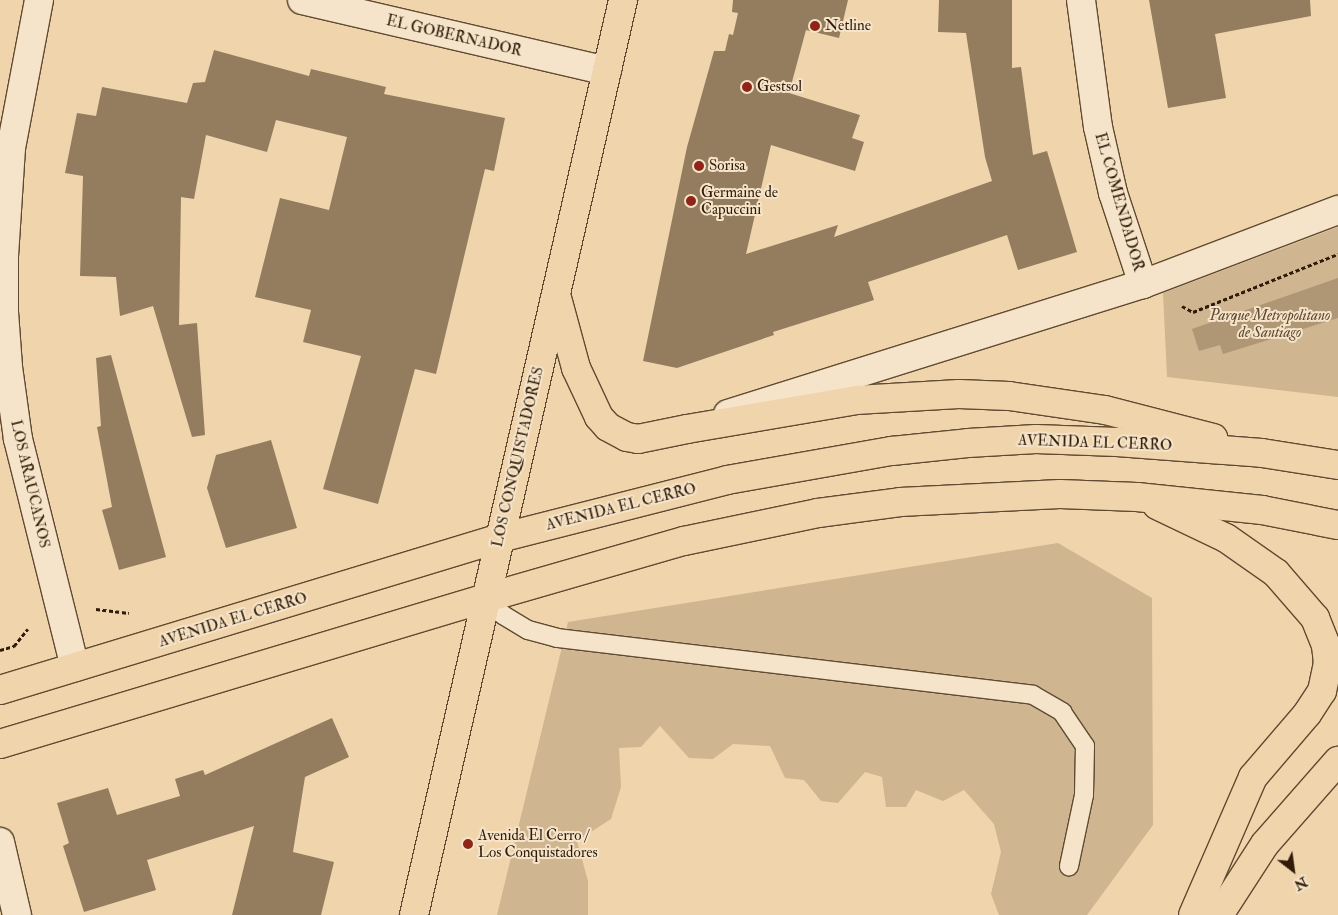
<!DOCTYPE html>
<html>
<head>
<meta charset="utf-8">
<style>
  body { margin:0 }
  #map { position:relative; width:1338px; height:915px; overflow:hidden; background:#f0d5ac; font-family:"IM FELL Double Pica",serif }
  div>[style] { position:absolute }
  .green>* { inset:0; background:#cfb590 }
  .water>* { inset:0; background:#af9675 }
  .building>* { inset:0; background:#947c5e }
  .path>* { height:3px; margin-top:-1.5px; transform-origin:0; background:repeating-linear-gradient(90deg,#301b09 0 4px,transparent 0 6.5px) }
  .roads { filter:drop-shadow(1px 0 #604a32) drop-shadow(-1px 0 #604a32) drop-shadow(0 1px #604a32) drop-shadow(0 -1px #604a32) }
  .lane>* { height:18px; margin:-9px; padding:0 9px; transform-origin:9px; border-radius:9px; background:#f5e4c9 }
  .street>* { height:28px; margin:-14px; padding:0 14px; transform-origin:14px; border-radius:14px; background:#f5e4c9 }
  .primary>* { height:28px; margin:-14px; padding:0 14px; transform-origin:14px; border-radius:14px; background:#f0d5ac }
  .highway>* { height:28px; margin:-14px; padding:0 14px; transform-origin:14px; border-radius:14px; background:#f0d5ac }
  .dots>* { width:14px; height:14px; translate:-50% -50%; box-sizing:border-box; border:2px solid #f5e4c9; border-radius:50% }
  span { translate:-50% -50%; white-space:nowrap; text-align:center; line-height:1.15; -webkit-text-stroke:4px #f5e4c9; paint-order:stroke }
  .poi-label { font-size:15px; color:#301b09 }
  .left { translate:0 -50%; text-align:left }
  .street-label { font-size:15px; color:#301b09 }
  .park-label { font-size:15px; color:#604932; font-style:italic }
  .north { position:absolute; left:1268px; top:845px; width:50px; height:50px; -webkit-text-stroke:4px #f5e4c9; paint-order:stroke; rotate:150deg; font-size:14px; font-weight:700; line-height:20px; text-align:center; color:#301b09 }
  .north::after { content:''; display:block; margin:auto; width:18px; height:22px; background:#301b09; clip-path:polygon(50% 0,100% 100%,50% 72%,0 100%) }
</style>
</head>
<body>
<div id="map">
  <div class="green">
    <div style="clip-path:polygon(1338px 227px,1338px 397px,1167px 377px,1163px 293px)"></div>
    <div style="clip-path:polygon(1058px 543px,1152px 598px,1153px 825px,1087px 915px,999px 915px,991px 894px,1001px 852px,994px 824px,964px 790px,943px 801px,916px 790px,906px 807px,886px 807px,882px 777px,865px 772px,838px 803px,821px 801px,804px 780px,785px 778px,770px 746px,733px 744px,713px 759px,689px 758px,660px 726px,641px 747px,619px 748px,621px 787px,611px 819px,577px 841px,588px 881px,588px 915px,497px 915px,568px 622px)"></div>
  </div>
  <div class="water">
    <div style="clip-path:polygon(1338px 278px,1338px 318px,1223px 354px,1220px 345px,1199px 351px,1192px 329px)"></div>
  </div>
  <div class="building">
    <div style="clip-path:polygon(733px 0,848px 0,839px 38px,806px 30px,789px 93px,860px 115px,852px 138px,864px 142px,855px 171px,771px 145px,746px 254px,838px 225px,834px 237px,992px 181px,985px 157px,966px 33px,938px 32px,939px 0,1012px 0,1012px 68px,1021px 67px,1033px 155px,1047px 151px,1077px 252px,1018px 270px,1007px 235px,868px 282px,874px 300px,773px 332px,774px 335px,677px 368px,643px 361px,687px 147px,714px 51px,725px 51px,729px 34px,733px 35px,738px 13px,732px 12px)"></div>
    <div style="clip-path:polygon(1149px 0,1310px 0,1311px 16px,1215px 34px,1226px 98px,1168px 108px)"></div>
    <div style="clip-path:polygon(214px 50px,309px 76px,311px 69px,386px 87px,384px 94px,505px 118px,494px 171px,485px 169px,436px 374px,415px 369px,378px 504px,323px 489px,361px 356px,303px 342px,311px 310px,255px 297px,280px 198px,329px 210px,347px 137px,276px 120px,267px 152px,206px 135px,194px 199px,181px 197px,179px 325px,197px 323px,205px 435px,192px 437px,153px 306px,120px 316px,116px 277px,80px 276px,83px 176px,65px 173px,77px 113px,96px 116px,102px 87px,187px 103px,193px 83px,205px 82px)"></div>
    <div style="clip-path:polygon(111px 355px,166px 557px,119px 570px,102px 510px,112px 507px,97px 427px,101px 426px,96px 358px)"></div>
    <div style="clip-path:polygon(271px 440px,297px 528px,226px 548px,207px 488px,216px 455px)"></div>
    <div style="clip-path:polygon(332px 718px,349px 757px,305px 777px,293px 852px,334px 862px,321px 915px,232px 915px,254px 826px,147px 860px,156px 890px,84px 912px,63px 846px,69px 843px,57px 803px,108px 788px,117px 815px,180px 796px,175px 779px,203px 770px,205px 775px)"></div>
  </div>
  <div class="path">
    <div style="left:1182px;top:306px;width:13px;rotate:29deg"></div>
    <div style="left:1193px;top:312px;width:156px;rotate:-21.8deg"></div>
    <div style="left:96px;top:609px;width:33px;rotate:7deg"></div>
    <div style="left:0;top:650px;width:15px;rotate:-16deg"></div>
    <div style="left:14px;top:646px;width:22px;rotate:-51deg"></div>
  </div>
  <div class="roads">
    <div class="lane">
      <div style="left:486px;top:598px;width:24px;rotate:45deg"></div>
      <div style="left:503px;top:615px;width:29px;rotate:31deg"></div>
      <div style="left:528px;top:630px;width:30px;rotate:15deg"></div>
      <div style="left:557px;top:638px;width:479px;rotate:6.8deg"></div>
      <div style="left:1033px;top:695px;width:34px;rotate:30deg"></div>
      <div style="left:1062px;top:712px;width:41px;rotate:55.9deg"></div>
      <div style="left:1085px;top:746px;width:49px;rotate:91.2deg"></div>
      <div style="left:1084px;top:795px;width:73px;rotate:101.9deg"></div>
    </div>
    <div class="street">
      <div style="left:39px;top:0;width:151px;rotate:100.7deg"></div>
      <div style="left:11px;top:148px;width:109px;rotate:93.7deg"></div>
      <div style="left:4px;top:257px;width:55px;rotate:90deg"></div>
      <div style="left:4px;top:312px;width:55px;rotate:85.8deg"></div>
      <div style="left:8px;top:367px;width:73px;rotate:82.1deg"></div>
      <div style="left:18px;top:439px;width:235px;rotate:76deg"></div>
      <div style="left:302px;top:0;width:313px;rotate:13.1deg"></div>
      <div style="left:1081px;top:0;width:128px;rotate:82.4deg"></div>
      <div style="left:1098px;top:127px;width:68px;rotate:77.2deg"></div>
      <div style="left:1113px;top:193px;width:96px;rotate:71.8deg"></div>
      <div style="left:728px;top:414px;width:435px;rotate:-17.4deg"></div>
      <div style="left:1143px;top:284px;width:209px;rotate:-20.8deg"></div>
      <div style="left:0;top:842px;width:75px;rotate:76.9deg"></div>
    </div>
    <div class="primary">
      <div style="left:557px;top:298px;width:73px;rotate:74.8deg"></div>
      <div style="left:576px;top:368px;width:54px;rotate:64.9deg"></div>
      <div style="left:599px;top:417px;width:13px;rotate:48deg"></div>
      <div style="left:608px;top:427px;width:21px;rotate:28deg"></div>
      <div style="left:627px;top:437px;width:11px;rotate:10deg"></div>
      <div style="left:638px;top:439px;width:50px;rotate:-11.5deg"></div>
      <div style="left:0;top:690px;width:523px;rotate:-16.91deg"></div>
      <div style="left:0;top:744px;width:507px;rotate:-16.72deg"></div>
      <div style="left:414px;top:915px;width:939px;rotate:-77.13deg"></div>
    </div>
    <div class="highway">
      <div style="left:687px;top:429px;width:171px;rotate:-9.7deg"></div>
      <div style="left:856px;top:400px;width:103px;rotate:-3.3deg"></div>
      <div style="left:959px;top:394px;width:50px;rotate:2.3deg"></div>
      <div style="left:1009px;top:396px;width:97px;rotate:8.3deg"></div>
      <div style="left:1105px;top:410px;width:112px;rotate:14.5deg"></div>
      <div style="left:1157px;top:505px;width:76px;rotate:25.6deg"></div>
      <div style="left:1226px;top:538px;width:61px;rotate:35deg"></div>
      <div style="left:1276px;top:573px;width:60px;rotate:49.1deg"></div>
      <div style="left:1315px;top:618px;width:29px;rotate:68deg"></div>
      <div style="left:1326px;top:645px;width:18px;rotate:84deg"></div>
      <div style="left:1328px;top:663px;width:29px;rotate:102deg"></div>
      <div style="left:1322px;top:691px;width:27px;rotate:123deg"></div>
      <div style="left:1307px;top:714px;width:83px;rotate:130.6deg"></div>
      <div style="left:1253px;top:777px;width:150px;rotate:113.5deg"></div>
      <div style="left:500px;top:538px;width:234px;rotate:-14.3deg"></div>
      <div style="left:727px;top:480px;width:168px;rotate:-10deg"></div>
      <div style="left:892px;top:451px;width:76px;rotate:-6deg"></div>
      <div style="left:968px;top:443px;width:68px;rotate:-3.4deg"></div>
      <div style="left:1036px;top:439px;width:81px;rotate:2.1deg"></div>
      <div style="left:1117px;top:442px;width:145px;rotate:4.3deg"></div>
      <div style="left:1262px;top:453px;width:77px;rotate:9deg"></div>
      <div style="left:486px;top:598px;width:206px;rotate:-16.1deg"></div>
      <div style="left:684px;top:541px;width:137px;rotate:-11.8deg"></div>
      <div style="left:818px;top:513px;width:83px;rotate:-7.6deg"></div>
      <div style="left:900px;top:502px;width:160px;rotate:-2.9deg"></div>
      <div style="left:1060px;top:494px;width:77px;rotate:2.2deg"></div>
      <div style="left:1137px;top:497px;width:126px;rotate:5.9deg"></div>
      <div style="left:1262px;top:510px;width:77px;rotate:11.2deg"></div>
      <div style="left:1219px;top:915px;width:85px;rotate:-57.1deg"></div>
      <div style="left:1265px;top:844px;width:111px;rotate:-48.7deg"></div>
    </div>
  </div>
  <div class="dots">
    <div style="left:815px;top:26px;background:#8f2418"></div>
    <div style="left:747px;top:87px;background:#8f2418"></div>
    <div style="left:699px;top:166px;background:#8f2418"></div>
    <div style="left:691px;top:201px;background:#8f2418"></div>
    <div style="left:468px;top:844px;background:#8f2418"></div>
  </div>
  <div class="poi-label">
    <span class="left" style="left:825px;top:26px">Netline</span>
    <span class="left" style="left:757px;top:87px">Gestsol</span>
    <span class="left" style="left:709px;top:166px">Sorisa</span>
    <span class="left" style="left:701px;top:201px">Germaine de<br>Capuccini</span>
    <span class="left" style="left:478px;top:844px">Avenida El Cerro /<br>Los Conquistadores</span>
  </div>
  <div class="street-label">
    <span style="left:454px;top:36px;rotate:13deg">EL GOBERNADOR</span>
    <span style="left:1119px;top:202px;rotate:74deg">EL COMENDADOR</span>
    <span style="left:1095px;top:443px;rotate:2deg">AVENIDA EL CERRO</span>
    <span style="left:518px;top:457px;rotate:-77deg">LOS CONQUISTADORES</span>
    <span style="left:30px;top:484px;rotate:77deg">LOS ARAUCANOS</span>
    <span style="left:621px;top:507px;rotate:-14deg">AVENIDA EL CERRO</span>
    <span style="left:233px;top:620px;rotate:-17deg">AVENIDA EL CERRO</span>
  </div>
  <div class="park-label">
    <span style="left:1270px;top:324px">Parque Metropolitano<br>de Santiago</span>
  </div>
  <div class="north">N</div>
</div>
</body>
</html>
